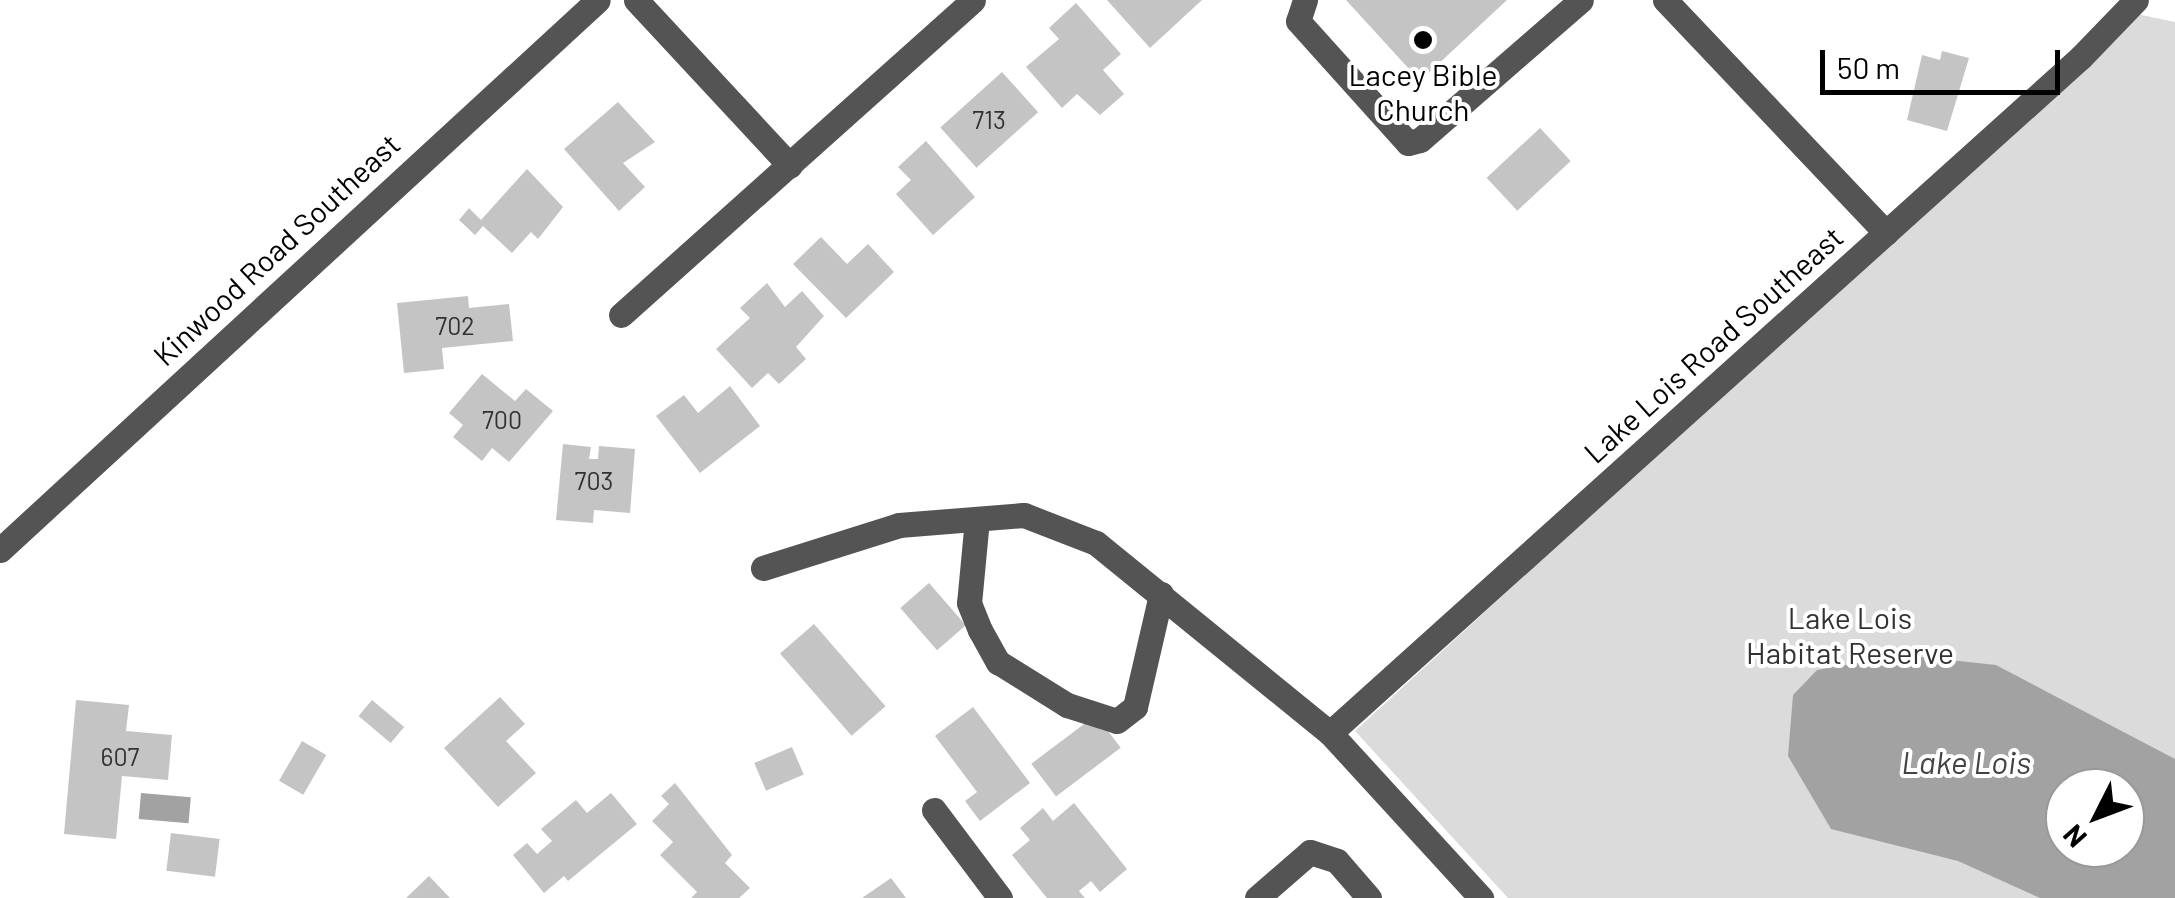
<!DOCTYPE html>
<html>
<head>
<meta charset="utf-8">
<style>
  body { margin:0 }
  #map { position:relative; width:2175px; height:898px; overflow:hidden; background:#fff; font-family:Barlow,sans-serif }
  div>[style] { position:absolute }
  .green>* { inset:0; background:#dbdbdb }
  .water>* { inset:0; background:#a2a2a2; transform-origin:0 0 }
  .building>* { inset:0; background:#c4c4c4; transform-origin:0 0 }
  .minor>* { height:25px; margin:-12.5px; padding:0 12.5px; transform-origin:12.5px; border-radius:12.5px; background:#545454 }
  .dots>* { width:28px; height:28px; translate:-50% -50%; box-sizing:border-box; border:5px solid #fff; border-radius:50% }
  span { translate:-50% -50%; white-space:nowrap; text-align:center; line-height:1.15; -webkit-text-stroke:8px #fff; paint-order:stroke }
  .number-label { font-size:25px; color:#313131 }
  .number-label span { -webkit-text-stroke-width:0 }
  .poi-label { font-size:30px; color:#000 }
  .street-label { font-size:30px; color:#000 }
  .park-label { font-size:30px; color:#323232 }
  .water-label { font-size:32px; color:#434343; font-style:italic }
  .north { position:absolute; left:2045px; top:768px; width:100px; height:100px; box-sizing:border-box; background:#fff; border:2px solid #999; border-radius:50%; rotate:228deg; font-size:28px; font-weight:700; line-height:40px; text-align:center; color:#000 }
  .north::after { content:''; display:block; margin:auto; width:35px; height:45px; background:#000; clip-path:polygon(50% 0,100% 100%,50% 72%,0 100%) }
  .scale { position:absolute; left:1820px; top:50px; width:240px; height:45px; box-sizing:border-box; border:5px solid #000; border-top:0; padding-left:12px; font-size:30px; line-height:35px; white-space:nowrap; color:#000; -webkit-text-stroke:8px #fff; paint-order:stroke }
</style>
</head>
<body>
<div id="map">
  <div class="green">
    <div style="clip-path:polygon(evenodd,2137px 14px,2175px 22px,2175px 898px,1508px 898px,1355px 731px,2137px 14px,2065px 788px,2125px 788px,2125px 848px,2065px 848px,2065px 788px)"></div>
  </div>
  <div class="water">
    <div style="clip-path:polygon(evenodd,1903px 655px,1996px 665px,2175px 759px,2175px 898px,2040px 898px,1958px 861px,1831px 829px,1788px 756px,1793px 695px,1817px 670px,1903px 655px,2125px 788px,2125px 848px,2065px 848px,2065px 788px,2125px 788px)"></div>
    <div style="left:141px;top:793px;width:50px;height:26px;rotate:5deg"></div>
  </div>
  <div class="building">
    <div style="clip-path:polygon(1107px 0,1202px 0,1150px 48px)"></div>
    <div style="clip-path:polygon(1346px 0,1507px 0,1420px 81px)"></div>
    <div style="clip-path:polygon(1076px 3px,1121px 54px,1103px 70px,1124px 94px,1100px 115px,1077px 94px,1062px 108px,1026px 67px,1059px 39px,1049px 28px)"></div>
    <div style="clip-path:polygon(1942px 51px,1969px 58px,1947px 131px,1907px 120px,1922px 55px,1940px 60px)"></div>
    <div style="left:1002px;top:72px;width:54px;height:83px;rotate:48deg"></div>
    <div style="clip-path:polygon(618px 102px,655px 142px,623px 163px,645px 187px,619px 211px,564px 149px)"></div>
    <div style="left:1540px;top:128px;width:45px;height:73px;rotate:47deg"></div>
    <div style="clip-path:polygon(926px 141px,975px 197px,933px 235px,896px 194px,911px 180px,898px 167px)"></div>
    <div style="clip-path:polygon(527px 169px,563px 207px,538px 239px,531px 232px,512px 253px,483px 226px,475px 235px,459px 220px,469px 208px,481px 220px)"></div>
    <div style="clip-path:polygon(821px 237px,847px 264px,868px 244px,894px 272px,846px 318px,793px 264px)"></div>
    <div style="clip-path:polygon(767px 283px,785px 307px,802px 291px,824px 316px,796px 347px,806px 359px,779px 384px,768px 373px,752px 388px,716px 349px,750px 318px,740px 308px)"></div>
    <div style="clip-path:polygon(468px 296px,469px 308px,509px 304px,513px 341px,442px 348px,444px 369px,404px 373px,397px 303px)"></div>
    <div style="clip-path:polygon(482px 374px,515px 401px,526px 389px,553px 411px,509px 462px,492px 448px,482px 461px,453px 437px,463px 425px,449px 413px)"></div>
    <div style="clip-path:polygon(730px 386px,760px 426px,700px 473px,656px 416px,684px 395px,698px 413px)"></div>
    <div style="clip-path:polygon(563px 444px,591px 447px,589px 459px,598px 459px,599px 446px,635px 449px,630px 513px,594px 510px,593px 523px,556px 520px)"></div>
    <div style="left:929px;top:583px;width:56px;height:38px;rotate:49deg"></div>
    <div style="left:814px;top:624px;width:109px;height:45px;rotate:49deg"></div>
    <div style="clip-path:polygon(500px 697px,525px 724px,506px 741px,536px 773px,498px 807px,444px 748px)"></div>
    <div style="clip-path:polygon(76px 700px,129px 705px,126px 731px,172px 735px,168px 780px,122px 776px,116px 839px,64px 834px)"></div>
    <div style="left:372px;top:700px;width:42px;height:21px;rotate:40deg"></div>
    <div style="clip-path:polygon(973px 707px,1030px 783px,980px 821px,965px 801px,977px 792px,935px 736px)"></div>
    <div style="left:1096px;top:715px;width:41px;height:81px;rotate:53deg"></div>
    <div style="left:302px;top:741px;width:28px;height:46px;rotate:30deg"></div>
    <div style="left:792px;top:747px;width:30px;height:41px;rotate:67deg"></div>
    <div style="clip-path:polygon(675px 783px,732px 855px,725px 863px,750px 888px,739px 898px,691px 898px,697px 892px,660px 855px,673px 842px,652px 821px,669px 804px,661px 796px)"></div>
    <div style="clip-path:polygon(611px 793px,637px 824px,568px 881px,564px 876px,544px 893px,513px 855px,527px 843px,537px 854px,552px 841px,541px 829px,576px 800px,587px 813px)"></div>
    <div style="clip-path:polygon(1074px 803px,1127px 869px,1100px 892px,1091px 881px,1079px 891px,1085px 898px,1047px 898px,1012px 855px,1030px 840px,1020px 828px,1043px 808px,1053px 821px)"></div>
    <div style="left:171px;top:833px;width:49px;height:38px;rotate:7deg"></div>
    <div style="clip-path:polygon(429px 876px,450px 898px,406px 898px)"></div>
    <div style="clip-path:polygon(891px 878px,906px 898px,862px 898px)"></div>
  </div>
  <div class="minor">
    <div style="left:636px;top:0;width:226px;rotate:47.1deg"></div>
    <div style="left:1305px;top:0;width:22px;rotate:108deg"></div>
    <div style="left:1298px;top:21px;width:164px;rotate:48deg"></div>
    <div style="left:1408px;top:143px;width:12px;rotate:-14deg"></div>
    <div style="left:1420px;top:140px;width:213px;rotate:-41deg"></div>
    <div style="left:1665px;top:0;width:321px;rotate:46.5deg"></div>
    <div style="left:621px;top:315px;width:472px;rotate:-41.8deg"></div>
    <div style="left:977px;top:519px;width:84px;rotate:95.4deg"></div>
    <div style="left:969px;top:603px;width:29px;rotate:68deg"></div>
    <div style="left:980px;top:630px;width:37px;rotate:61deg"></div>
    <div style="left:998px;top:662px;width:81px;rotate:31.9deg"></div>
    <div style="left:1067px;top:705px;width:52px;rotate:17.7deg"></div>
    <div style="left:1117px;top:721px;width:23px;rotate:-38deg"></div>
    <div style="left:1135px;top:707px;width:116px;rotate:-77deg"></div>
    <div style="left:0;top:550px;width:812px;rotate:-42.61deg"></div>
    <div style="left:763px;top:568px;width:143px;rotate:-17.5deg"></div>
    <div style="left:899px;top:525px;width:125px;rotate:-4.6deg"></div>
    <div style="left:1024px;top:515px;width:77px;rotate:21.3deg"></div>
    <div style="left:1096px;top:543px;width:301px;rotate:39.1deg"></div>
    <div style="left:1330px;top:733px;width:224px;rotate:47.5deg"></div>
    <div style="left:1330px;top:733px;width:1010px;rotate:-41.99deg"></div>
    <div style="left:2081px;top:57px;width:79px;rotate:-46deg"></div>
    <div style="left:934px;top:810px;width:110px;rotate:53.1deg"></div>
    <div style="left:1257px;top:898px;width:70px;rotate:-41deg"></div>
    <div style="left:1310px;top:852px;width:28px;rotate:18deg"></div>
    <div style="left:1337px;top:861px;width:49px;rotate:49.1deg"></div>
  </div>
  <div class="dots">
    <div style="left:1423px;top:40px;background:#000"></div>
  </div>
  <div class="number-label">
    <span style="left:989px;top:119px">713</span>
    <span style="left:455px;top:325px">702</span>
    <span style="left:502px;top:419px">700</span>
    <span style="left:594px;top:480px">703</span>
    <span style="left:120px;top:756px">607</span>
  </div>
  <div class="poi-label">
    <span style="left:1423px;top:91px">Lacey Bible<br>Church</span>
  </div>
  <div class="street-label">
    <span style="left:276px;top:249px;rotate:-43deg">Kinwood Road Southeast</span>
    <span style="left:1713px;top:344px;rotate:-42deg">Lake Lois Road Southeast</span>
  </div>
  <div class="park-label">
    <span style="left:1850px;top:634px">Lake Lois<br>Habitat Reserve</span>
  </div>
  <div class="water-label">
    <span style="left:1966px;top:761px">Lake Lois</span>
  </div>
  <div class="north">N</div>
  <div class="scale">50 m</div>
</div>
</body>
</html>
